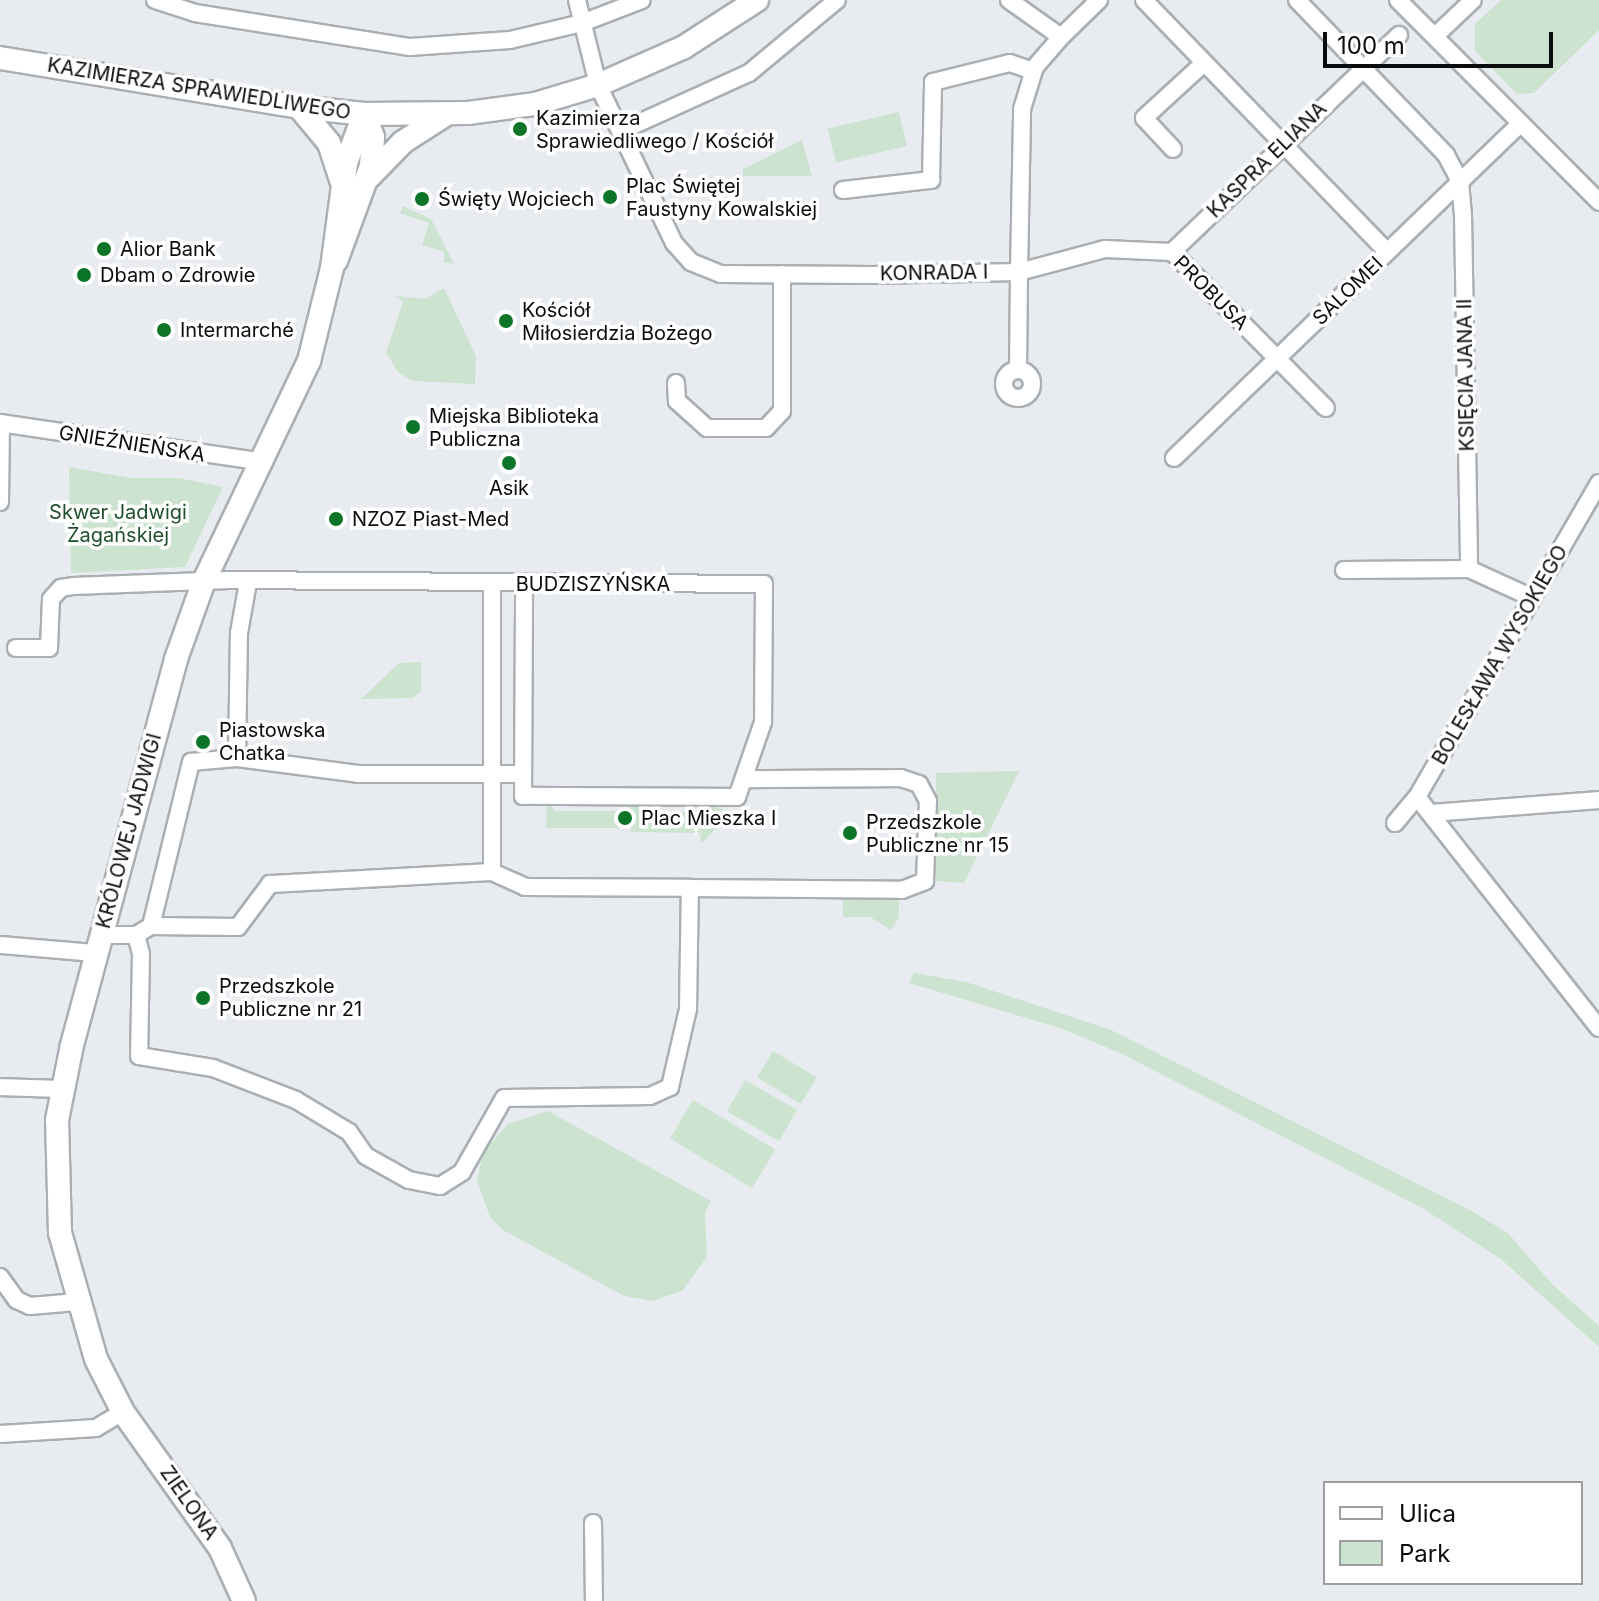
<!DOCTYPE html>
<html>
<head>
<meta charset="utf-8">
<style>
  body { margin:0 }
  #map { position:relative; width:1599px; height:1601px; overflow:hidden; background:#e8ecf1; font-family:Inter,sans-serif }
  div>[style] { position:absolute }
  .green>* { inset:0; background:#cbe3cf; transform-origin:0 0 }
  .roads { filter:drop-shadow(2px 0 #aaafb3) drop-shadow(-2px 0 #aaafb3) drop-shadow(0 2px #aaafb3) drop-shadow(0 -2px #aaafb3) }
  .street>* { height:16px; margin:-8px; padding:0 8px; transform-origin:8px; border-radius:8px; background:#fff }
  .street>.ring { margin:-8px; padding:0; box-sizing:content-box; background:none; border:16px solid #fff; border-radius:50% }
  .secondary>* { height:22px; margin:-11px; padding:0 11px; transform-origin:11px; border-radius:11px; background:#fff }
  .dots>* { width:22px; height:22px; translate:-50% -50%; box-sizing:border-box; border:4px solid #fff; border-radius:50% }
  span { translate:-50% -50%; white-space:nowrap; text-align:center; line-height:1.15; -webkit-text-stroke:7px #fff; paint-order:stroke }
  .street-label { font-size:20px; color:#0b0c0e }
  .poi-label { font-size:20px; color:#0b0c0e }
  .left { translate:0 -50%; text-align:left }
  .park-label { font-size:20px; color:#204f2b }
  .legend { position:absolute; left:1323px; top:1481px; width:260px; height:104px; box-sizing:border-box; background:#fff; border:2px solid #9d9e9f; margin:0; padding:10px 14px; list-style:none; font-size:24px; color:#0b0c0e }
  .legend li { display:flex; align-items:center; gap:16px; height:40px }
  .legend b { width:40px; border:2px solid #9d9e9f }
  .scale { position:absolute; left:1323px; top:32px; width:230px; height:36px; box-sizing:border-box; border:4px solid #0b0c0e; border-top:0; padding-left:10px; font-size:24px; line-height:28px; white-space:nowrap; color:#0b0c0e; -webkit-text-stroke:6px #fff; paint-order:stroke }
</style>
</head>
<body>
<div id="map">
  <div class="green">
    <div style="clip-path:polygon(1501px 0,1599px 0,1599px 30px,1534px 93px,1517px 94px,1475px 51px,1475px 24px)"></div>
    <div style="left:899px;top:112px;width:35px;height:73px;rotate:77deg"></div>
    <div style="clip-path:polygon(802px 140px,812px 176px,743px 176px,743px 169px)"></div>
    <div style="clip-path:polygon(403px 206px,431px 219px,454px 264px,443px 262px,445px 252px,422px 245px,429px 223px,400px 213px)"></div>
    <div style="clip-path:polygon(444px 288px,476px 356px,475px 384px,413px 381px,399px 373px,386px 353px,403px 302px,395px 296px,425px 299px)"></div>
    <div style="clip-path:polygon(69px 467px,131px 478px,179px 478px,223px 487px,185px 567px,71px 573px)"></div>
    <div style="clip-path:polygon(421px 662px,421px 691px,413px 698px,361px 699px,399px 663px)"></div>
    <div style="clip-path:polygon(1019px 771px,964px 883px,936px 881px,936px 773px)"></div>
    <div style="clip-path:polygon(547px 801px,556px 811px,620px 811px,620px 828px,546px 828px)"></div>
    <div style="clip-path:polygon(630px 801px,643px 811px,704px 812px,694px 802px,723px 809px,719px 816px,691px 814px,691px 827px,716px 828px,701px 844px,700px 833px,631px 832px)"></div>
    <div style="clip-path:polygon(843px 900px,899px 900px,899px 917px,891px 930px,870px 917px,843px 917px)"></div>
    <div style="clip-path:polygon(914px 973px,966px 982px,1111px 1030px,1468px 1209px,1508px 1233px,1552px 1284px,1599px 1326px,1599px 1347px,1502px 1260px,1424px 1209px,1120px 1053px,1060px 1028px,909px 983px)"></div>
    <div style="left:773px;top:1051px;width:51px;height:31px;rotate:31deg"></div>
    <div style="left:745px;top:1080px;width:60px;height:36px;rotate:30deg"></div>
    <div style="left:693px;top:1100px;width:96px;height:45px;rotate:31deg"></div>
    <div style="clip-path:polygon(548px 1111px,711px 1201px,705px 1212px,707px 1257px,682px 1291px,652px 1301px,624px 1296px,503px 1230px,490px 1217px,477px 1181px,483px 1152px,508px 1124px)"></div>
  </div>
  <div class="roads">
    <div class="street">
      <div style="left:155px;top:0;width:42px;rotate:18deg"></div>
      <div style="left:195px;top:13px;width:218px;rotate:9deg"></div>
      <div style="left:410px;top:47px;width:100px;rotate:-4deg"></div>
      <div style="left:510px;top:40px;width:74px;rotate:-13.3deg"></div>
      <div style="left:582px;top:23px;width:64px;rotate:-21deg"></div>
      <div style="left:577px;top:0;width:88px;rotate:76.1deg"></div>
      <div style="left:598px;top:85px;width:175px;rotate:64.3deg"></div>
      <div style="left:674px;top:243px;width:25px;rotate:48deg"></div>
      <div style="left:691px;top:262px;width:31px;rotate:22deg"></div>
      <div style="left:720px;top:274px;width:152px;rotate:0.4deg"></div>
      <div style="left:872px;top:275px;width:147px;rotate:-1.2deg"></div>
      <div style="left:1019px;top:272px;width:163px;rotate:-88.9deg"></div>
      <div style="left:1022px;top:109px;width:44px;rotate:-72.8deg"></div>
      <div style="left:1035px;top:67px;width:40px;rotate:-49deg"></div>
      <div style="left:1061px;top:37px;width:64px;rotate:-144.6deg"></div>
      <div style="left:1144px;top:0;width:350px;rotate:46deg"></div>
      <div style="left:1297px;top:0;width:215px;rotate:46.1deg"></div>
      <div style="left:1446px;top:155px;width:30px;rotate:62deg"></div>
      <div style="left:1460px;top:181px;width:34px;rotate:85deg"></div>
      <div style="left:1463px;top:215px;width:354px;rotate:89deg"></div>
      <div style="left:1469px;top:569px;width:125px;rotate:179.5deg"></div>
      <div style="left:1398px;top:0;width:285px;rotate:45.1deg"></div>
      <div style="left:1435px;top:36px;width:52px;rotate:-43.5deg"></div>
      <div style="left:1061px;top:37px;width:53px;rotate:-44.2deg"></div>
      <div style="left:621px;top:131px;width:141px;rotate:-24.4deg"></div>
      <div style="left:749px;top:73px;width:114px;rotate:-39.7deg"></div>
      <div style="left:1173px;top:149px;width:42px;rotate:-133.1deg"></div>
      <div style="left:1144px;top:118px;width:80px;rotate:-42.5deg"></div>
      <div style="left:843px;top:190px;width:89px;rotate:-6.5deg"></div>
      <div style="left:931px;top:180px;width:98px;rotate:-88.8deg"></div>
      <div style="left:933px;top:82px;width:79px;rotate:-13.9deg"></div>
      <div style="left:1010px;top:63px;width:24px;rotate:19deg"></div>
      <div style="left:1172px;top:252px;width:314px;rotate:-43.7deg"></div>
      <div class="ring" style="left:1004px;top:370px;width:12px;height:12px"></div>
      <div style="left:1018px;top:370px;width:98px;rotate:-89.4deg"></div>
      <div style="left:1019px;top:272px;width:89px;rotate:-15deg"></div>
      <div style="left:1105px;top:249px;width:67px;rotate:2.6deg"></div>
      <div style="left:1172px;top:252px;width:219px;rotate:45.4deg"></div>
      <div style="left:676px;top:383px;width:18px;rotate:87deg"></div>
      <div style="left:677px;top:401px;width:40px;rotate:42deg"></div>
      <div style="left:707px;top:428px;width:59px"></div>
      <div style="left:766px;top:428px;width:23px;rotate:-47deg"></div>
      <div style="left:782px;top:411px;width:137px;rotate:-90deg"></div>
      <div style="left:0;top:423px;width:267px;rotate:8.4deg"></div>
      <div style="left:1174px;top:458px;width:482px;rotate:-44deg"></div>
      <div style="left:0;top:502px;width:79px;rotate:-89.3deg"></div>
      <div style="left:1469px;top:569px;width:70px;rotate:24.4deg"></div>
      <div style="left:16px;top:648px;width:33px"></div>
      <div style="left:49px;top:648px;width:49px;rotate:-87.7deg"></div>
      <div style="left:51px;top:599px;width:15px;rotate:-48deg"></div>
      <div style="left:61px;top:588px;width:12px;rotate:-9deg"></div>
      <div style="left:73px;top:586px;width:156px;rotate:-2.2deg"></div>
      <div style="left:229px;top:580px;width:535px;rotate:0.43deg"></div>
      <div style="left:764px;top:584px;width:138px;rotate:90.4deg"></div>
      <div style="left:763px;top:722px;width:79px;rotate:109.1deg"></div>
      <div style="left:737px;top:797px;width:214px;rotate:-179.7deg"></div>
      <div style="left:523px;top:796px;width:212px;rotate:-89.7deg"></div>
      <div style="left:237px;top:758px;width:122px;rotate:7.5deg"></div>
      <div style="left:358px;top:774px;width:165px"></div>
      <div style="left:1417px;top:797px;width:294px;rotate:51.8deg"></div>
      <div style="left:1431px;top:813px;width:169px;rotate:-4.4deg"></div>
      <div style="left:1395px;top:823px;width:34px;rotate:-50deg"></div>
      <div style="left:1417px;top:797px;width:363px;rotate:-59.9deg"></div>
      <div style="left:492px;top:872px;width:36px;rotate:24deg"></div>
      <div style="left:525px;top:887px;width:165px;rotate:0.3deg"></div>
      <div style="left:151px;top:926px;width:169px;rotate:-76.3deg"></div>
      <div style="left:191px;top:762px;width:46px;rotate:-5deg"></div>
      <div style="left:237px;top:758px;width:125px;rotate:-89.1deg"></div>
      <div style="left:239px;top:633px;width:52px;rotate:-80deg"></div>
      <div style="left:101px;top:935px;width:35px"></div>
      <div style="left:136px;top:935px;width:17px;rotate:-31deg"></div>
      <div style="left:151px;top:926px;width:87px;rotate:0.7deg"></div>
      <div style="left:238px;top:927px;width:54px;rotate:-53.3deg"></div>
      <div style="left:270px;top:884px;width:222px;rotate:-3.1deg"></div>
      <div style="left:492px;top:872px;width:288px;rotate:-90deg"></div>
      <div style="left:136px;top:935px;width:20px;rotate:75deg"></div>
      <div style="left:141px;top:954px;width:102px;rotate:91.1deg"></div>
      <div style="left:139px;top:1056px;width:75px;rotate:9.2deg"></div>
      <div style="left:213px;top:1068px;width:89px;rotate:21.1deg"></div>
      <div style="left:296px;top:1100px;width:62px;rotate:31.1deg"></div>
      <div style="left:349px;top:1132px;width:29px;rotate:55deg"></div>
      <div style="left:366px;top:1156px;width:49px;rotate:29.2deg"></div>
      <div style="left:409px;top:1180px;width:32px;rotate:11deg"></div>
      <div style="left:440px;top:1186px;width:26px;rotate:-32deg"></div>
      <div style="left:462px;top:1172px;width:85px;rotate:-60.4deg"></div>
      <div style="left:504px;top:1098px;width:146px;rotate:-0.8deg"></div>
      <div style="left:650px;top:1096px;width:22px;rotate:-24deg"></div>
      <div style="left:670px;top:1087px;width:80px;rotate:-77deg"></div>
      <div style="left:688px;top:1009px;width:121px;rotate:-89.1deg"></div>
      <div style="left:690px;top:888px;width:212px;rotate:0.5deg"></div>
      <div style="left:902px;top:890px;width:25px;rotate:-21deg"></div>
      <div style="left:925px;top:881px;width:80px;rotate:-87.9deg"></div>
      <div style="left:928px;top:801px;width:19px;rotate:-118deg"></div>
      <div style="left:919px;top:784px;width:19px;rotate:-162deg"></div>
      <div style="left:901px;top:778px;width:157px;rotate:179.6deg"></div>
      <div style="left:0;top:945px;width:96px;rotate:4.8deg"></div>
      <div style="left:0;top:1087px;width:62px;rotate:1.8deg"></div>
      <div style="left:0;top:1277px;width:29px;rotate:54deg"></div>
      <div style="left:17px;top:1300px;width:14px;rotate:25deg"></div>
      <div style="left:30px;top:1306px;width:47px;rotate:-4.9deg"></div>
      <div style="left:0;top:1434px;width:96px;rotate:-3.6deg"></div>
      <div style="left:96px;top:1428px;width:31px;rotate:-31deg"></div>
      <div style="left:593px;top:1523px;width:78px;rotate:89.3deg"></div>
    </div>
    <div class="secondary">
      <div style="left:0;top:58px;width:303px;rotate:9.3deg"></div>
      <div style="left:299px;top:107px;width:65px;rotate:6.1deg"></div>
      <div style="left:364px;top:114px;width:104px;rotate:-0.6deg"></div>
      <div style="left:468px;top:113px;width:68px;rotate:-7.7deg"></div>
      <div style="left:535px;top:104px;width:66px;rotate:-16.8deg"></div>
      <div style="left:598px;top:85px;width:94px;rotate:-23.8deg"></div>
      <div style="left:684px;top:47px;width:87px;rotate:-32.8deg"></div>
      <div style="left:299px;top:107px;width:47px;rotate:50.2deg"></div>
      <div style="left:329px;top:143px;width:39px;rotate:72deg"></div>
      <div style="left:370px;top:176px;width:47px;rotate:-45.9deg"></div>
      <div style="left:403px;top:142px;width:50px;rotate:-32.7deg"></div>
      <div style="left:336px;top:261px;width:101px;rotate:-69.8deg"></div>
      <div style="left:371px;top:166px;width:29px;rotate:-86deg"></div>
      <div style="left:373px;top:137px;width:25px;rotate:-111deg"></div>
      <div style="left:244px;top:1601px;width:58px;rotate:-114.4deg"></div>
      <div style="left:220px;top:1548px;width:167px;rotate:-125.5deg"></div>
      <div style="left:123px;top:1412px;width:59px;rotate:-117deg"></div>
      <div style="left:96px;top:1359px;width:131px;rotate:-105.9deg"></div>
      <div style="left:60px;top:1233px;width:113px;rotate:-91.5deg"></div>
      <div style="left:57px;top:1120px;width:76px;rotate:-78.7deg"></div>
      <div style="left:72px;top:1045px;width:400px;rotate:-74.9deg"></div>
      <div style="left:176px;top:659px;width:83px;rotate:-70.3deg"></div>
      <div style="left:204px;top:581px;width:244px;rotate:-64.5deg"></div>
      <div style="left:309px;top:361px;width:96px;rotate:-76.1deg"></div>
      <div style="left:332px;top:268px;width:106px;rotate:-82.4deg"></div>
      <div style="left:346px;top:163px;width:52px;rotate:-69.8deg"></div>
    </div>
  </div>
  <div class="dots">
    <div style="left:520px;top:129px;background:#0c7528"></div>
    <div style="left:610px;top:197px;background:#0c7528"></div>
    <div style="left:422px;top:199px;background:#0c7528"></div>
    <div style="left:104px;top:249px;background:#0c7528"></div>
    <div style="left:84px;top:275px;background:#0c7528"></div>
    <div style="left:506px;top:321px;background:#0c7528"></div>
    <div style="left:164px;top:330px;background:#0c7528"></div>
    <div style="left:413px;top:427px;background:#0c7528"></div>
    <div style="left:509px;top:463px;background:#0c7528"></div>
    <div style="left:336px;top:519px;background:#0c7528"></div>
    <div style="left:203px;top:742px;background:#0c7528"></div>
    <div style="left:625px;top:818px;background:#0c7528"></div>
    <div style="left:850px;top:833px;background:#0c7528"></div>
    <div style="left:203px;top:998px;background:#0c7528"></div>
  </div>
  <div class="street-label">
    <span style="left:199px;top:89px;rotate:9deg">KAZIMIERZA SPRAWIEDLIWEGO</span>
    <span style="left:1267px;top:160px;rotate:-44deg">KASPRA ELIANA</span>
    <span style="left:934px;top:273px;rotate:-1deg">KONRADA I</span>
    <span style="left:1348px;top:291px;rotate:-44deg">SALOMEI</span>
    <span style="left:1211px;top:293px;rotate:45deg">PROBUSA</span>
    <span style="left:1466px;top:375px;rotate:-91deg">KSIĘCIA JANA II</span>
    <span style="left:132px;top:444px;rotate:9deg">GNIEŹNIEŃSKA</span>
    <span style="left:593px;top:584px">BUDZISZYŃSKA</span>
    <span style="left:1500px;top:655px;rotate:-60deg">BOLESŁAWA WYSOKIEGO</span>
    <span style="left:129px;top:831px;rotate:-75deg">KRÓLOWEJ JADWIGI</span>
    <span style="left:189px;top:1503px;rotate:55deg">ZIELONA</span>
  </div>
  <div class="poi-label">
    <span class="left" style="left:536px;top:130px">Kazimierza<br>Sprawiedliwego / Kościół</span>
    <span class="left" style="left:626px;top:198px">Plac Świętej<br>Faustyny Kowalskiej</span>
    <span class="left" style="left:438px;top:199px">Święty Wojciech</span>
    <span class="left" style="left:120px;top:249px">Alior Bank</span>
    <span class="left" style="left:100px;top:275px">Dbam o Zdrowie</span>
    <span class="left" style="left:522px;top:322px">Kościół<br>Miłosierdzia Bożego</span>
    <span class="left" style="left:180px;top:330px">Intermarché</span>
    <span class="left" style="left:429px;top:428px">Miejska Biblioteka<br>Publiczna</span>
    <span style="left:509px;top:488px">Asik</span>
    <span class="left" style="left:352px;top:519px">NZOZ Piast-Med</span>
    <span class="left" style="left:219px;top:742px">Piastowska<br>Chatka</span>
    <span class="left" style="left:641px;top:818px">Plac Mieszka I</span>
    <span class="left" style="left:866px;top:834px">Przedszkole<br>Publiczne nr 15</span>
    <span class="left" style="left:219px;top:998px">Przedszkole<br>Publiczne nr 21</span>
  </div>
  <div class="park-label">
    <span style="left:118px;top:524px">Skwer Jadwigi<br>Żagańskiej</span>
  </div>
  <ul class="legend">
  <li><b style="height:10px;background:#fff"></b>Ulica</li>
  <li><b style="height:22px;background:#cbe3cf"></b>Park</li>
  </ul>
  <div class="scale">100 m</div>
</div>
</body>
</html>
